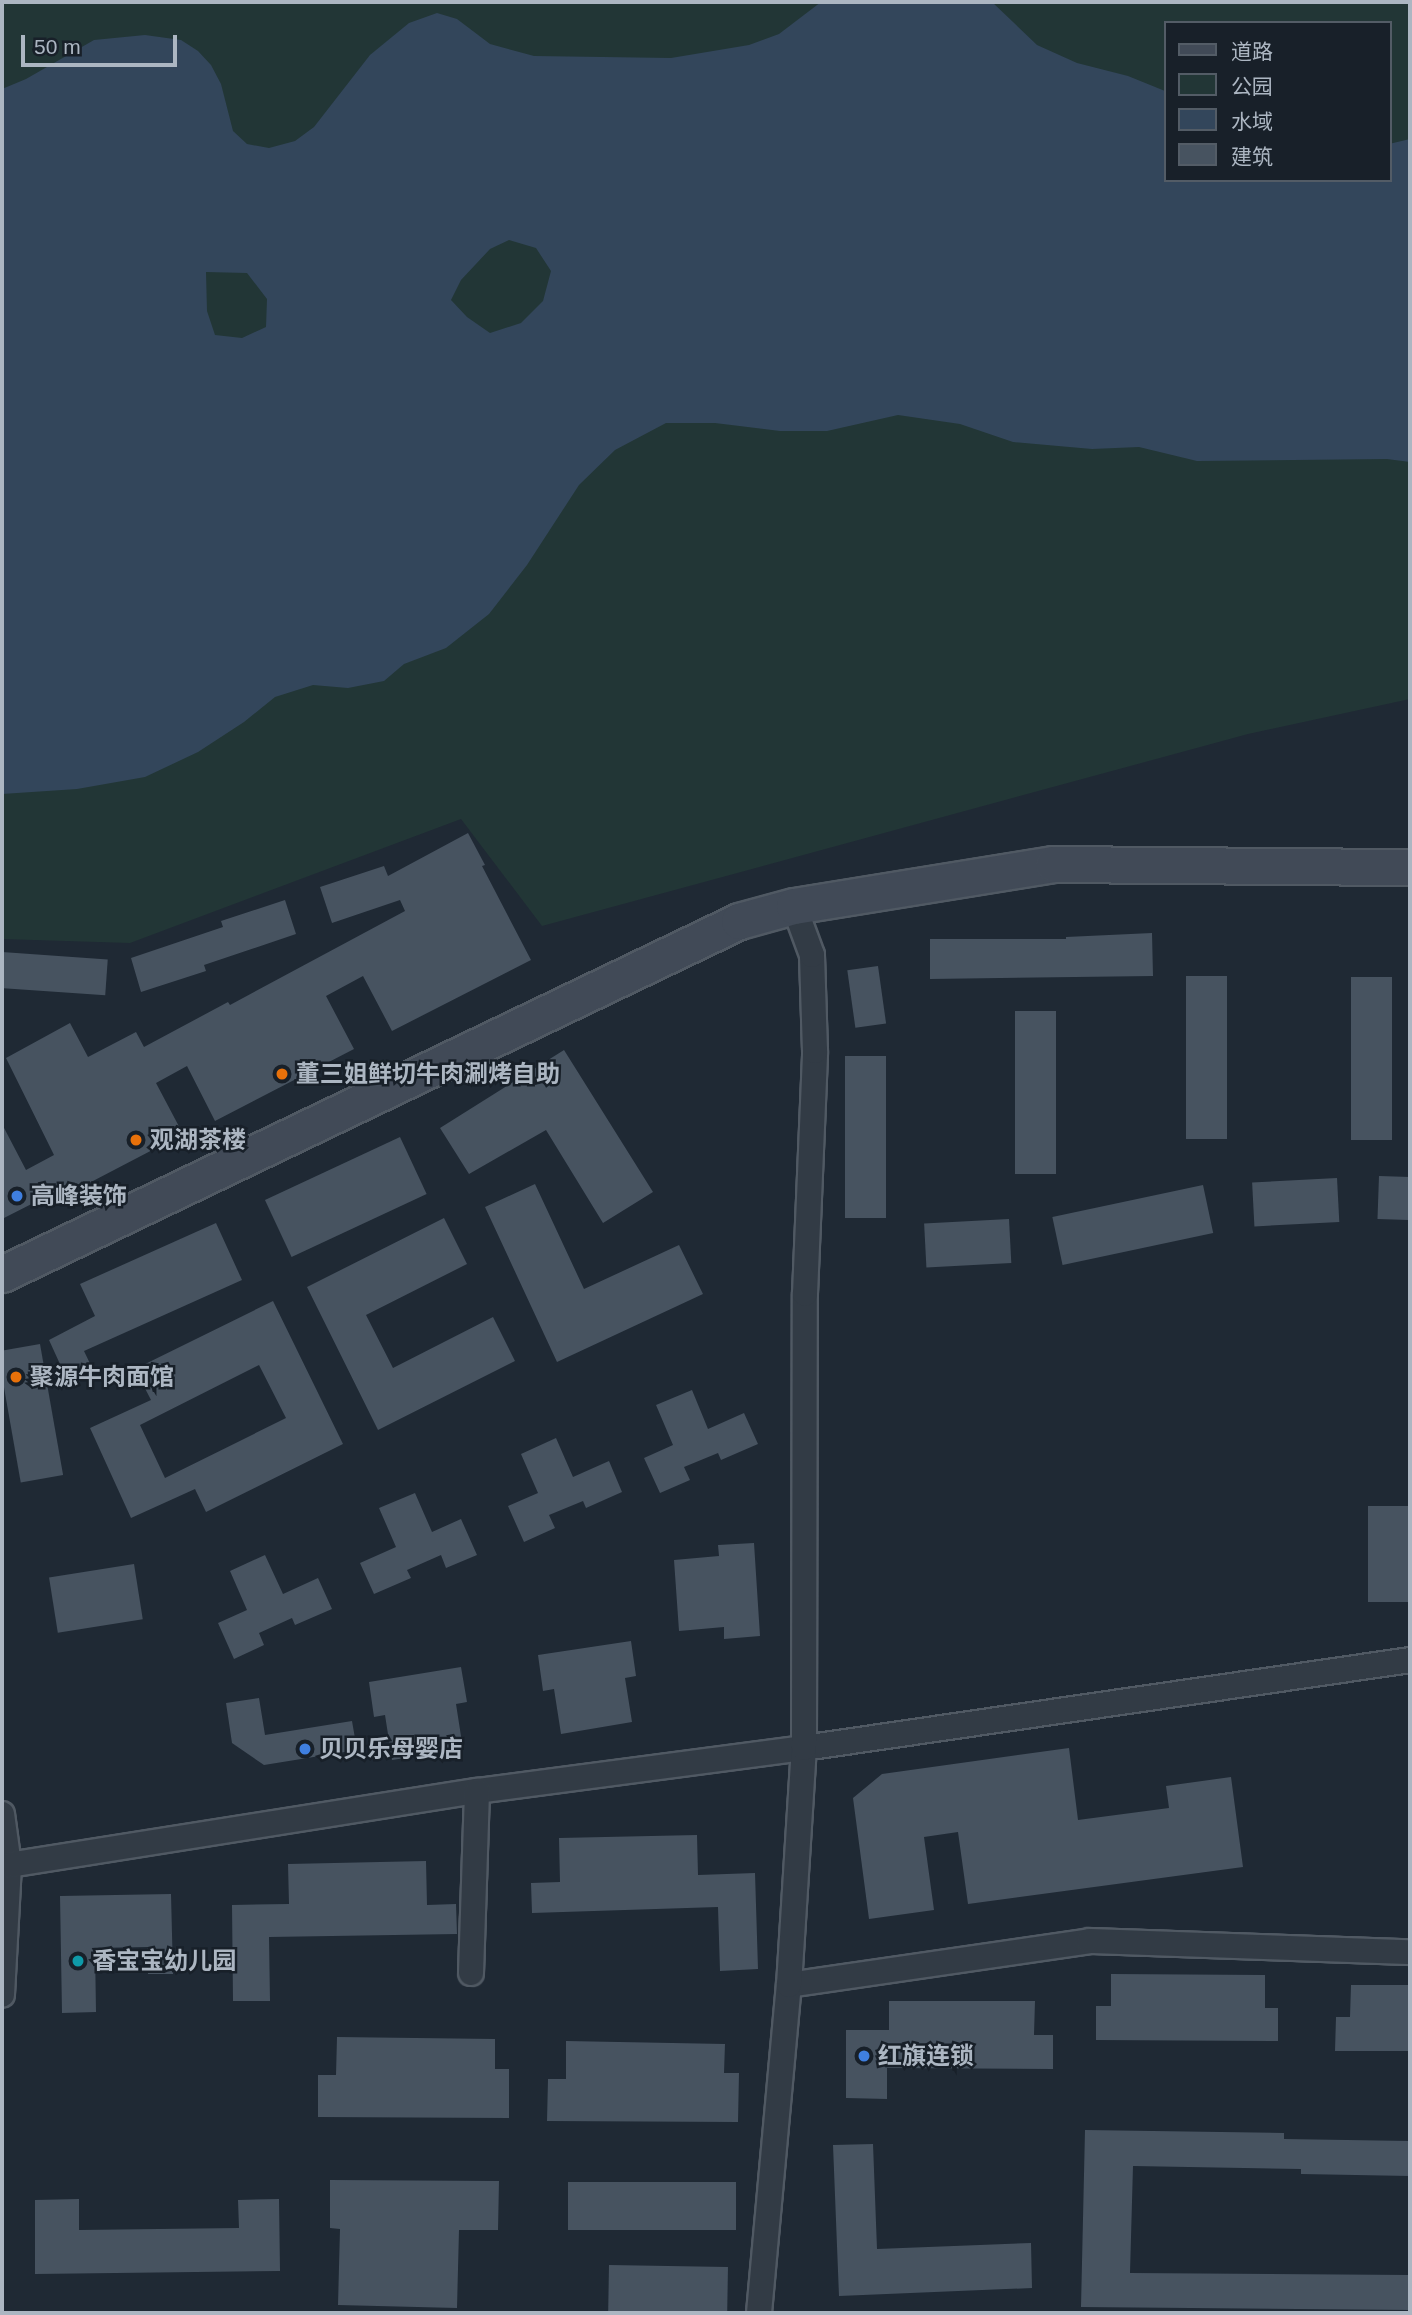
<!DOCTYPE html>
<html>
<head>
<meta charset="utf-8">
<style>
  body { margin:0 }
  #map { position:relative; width:1412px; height:2315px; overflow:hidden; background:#1f2934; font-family:Arial,"Noto Sans SC",sans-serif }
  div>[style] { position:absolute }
  .green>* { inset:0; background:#223636 }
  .water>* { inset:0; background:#33465b }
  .building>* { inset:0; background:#475360; transform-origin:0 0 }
  .roads { filter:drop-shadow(2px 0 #505963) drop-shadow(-2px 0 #505963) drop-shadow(0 2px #505963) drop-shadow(0 -2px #505963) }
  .street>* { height:24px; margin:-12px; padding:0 12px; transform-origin:12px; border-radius:12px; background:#323b45 }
  .secondary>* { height:35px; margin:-17.5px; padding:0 17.5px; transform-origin:17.5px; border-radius:17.5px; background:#414a57 }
  .dots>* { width:19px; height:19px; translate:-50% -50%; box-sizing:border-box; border:4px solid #182029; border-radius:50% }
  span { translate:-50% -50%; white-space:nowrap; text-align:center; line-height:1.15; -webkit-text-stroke:5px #182029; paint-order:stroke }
  .poi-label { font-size:24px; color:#acb6c2; font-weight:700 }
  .left { translate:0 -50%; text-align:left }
  .frame { position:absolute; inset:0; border:4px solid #acb6c2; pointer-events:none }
  .legend { position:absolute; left:1164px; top:21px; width:228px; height:161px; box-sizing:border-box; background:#182029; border:2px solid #535c66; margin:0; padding:9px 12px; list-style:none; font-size:21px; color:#acb6c2 }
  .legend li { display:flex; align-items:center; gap:14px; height:35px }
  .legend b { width:35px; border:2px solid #535c66 }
  .scale { position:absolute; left:21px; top:35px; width:156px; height:32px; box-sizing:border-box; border:4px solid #acb6c2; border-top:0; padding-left:9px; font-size:21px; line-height:24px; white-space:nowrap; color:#acb6c2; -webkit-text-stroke:5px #182029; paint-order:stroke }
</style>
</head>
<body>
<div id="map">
  <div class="green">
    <div style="clip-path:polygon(evenodd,2px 2px,1410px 2px,1410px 699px,1248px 734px,542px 926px,461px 819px,130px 943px,2px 939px,2px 2px,1165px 23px,1389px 23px,1389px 180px,1165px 180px,1165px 23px)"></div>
  </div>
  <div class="water">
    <div style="clip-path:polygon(evenodd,821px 2px,992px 2px,1037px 45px,1077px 63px,1128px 76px,1165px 91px,1165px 180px,1389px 180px,1389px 144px,1410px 139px,1410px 462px,1387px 459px,1197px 461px,1139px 447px,1092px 449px,1013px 442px,960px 424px,898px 415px,827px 431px,780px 431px,715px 423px,666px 423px,615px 450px,579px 485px,527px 565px,489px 614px,446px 648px,404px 664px,384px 681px,348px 688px,313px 685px,275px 697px,244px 722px,198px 752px,145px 777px,77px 789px,2px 794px,2px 89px,26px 79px,94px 40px,145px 35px,181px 40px,198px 51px,211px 65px,221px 84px,233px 131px,247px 144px,269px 148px,295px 141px,314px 127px,370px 55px,409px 23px,437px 13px,457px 19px,490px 44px,534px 56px,671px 58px,749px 45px,779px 34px,821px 2px,509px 240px,536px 248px,551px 271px,543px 301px,521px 323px,490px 333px,467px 317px,451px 300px,461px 280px,490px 249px,509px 240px,821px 2px,206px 272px,247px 273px,267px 299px,266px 327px,242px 338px,215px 335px,207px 311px,206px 272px)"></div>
  </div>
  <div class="building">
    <div style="clip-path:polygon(468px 833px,485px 865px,482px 866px,531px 960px,392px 1031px,363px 976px,326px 996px,354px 1049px,215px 1121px,187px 1066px,156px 1083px,183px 1134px,70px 1193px,67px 1186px,2px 1219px,2px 1124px,26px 1170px,54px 1155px,6px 1058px,70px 1023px,88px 1057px,136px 1032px,144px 1047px,228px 1002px,230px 1005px,405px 911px,400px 900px,332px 923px,320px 887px,384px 866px,388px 876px)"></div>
    <div style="clip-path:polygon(285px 900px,296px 934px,204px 965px,206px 971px,141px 992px,131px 958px,223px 927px,221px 921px)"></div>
    <div style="clip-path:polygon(1152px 933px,1153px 976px,930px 979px,930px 939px,1066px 939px,1066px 937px)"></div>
    <div style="left:2px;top:952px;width:106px;height:36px;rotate:4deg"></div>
    <div style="left:878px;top:966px;width:58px;height:31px;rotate:82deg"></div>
    <div style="left:1227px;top:976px;width:163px;height:41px;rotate:90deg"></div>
    <div style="left:1351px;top:977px;width:41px;height:163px"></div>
    <div style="left:1015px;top:1011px;width:41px;height:163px"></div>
    <div style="clip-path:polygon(564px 1050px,653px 1192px,603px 1223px,546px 1130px,469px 1174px,440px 1128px)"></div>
    <div style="left:845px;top:1056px;width:41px;height:162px"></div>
    <div style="left:400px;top:1137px;width:63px;height:149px;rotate:65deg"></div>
    <div style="left:1379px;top:1176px;width:31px;height:43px;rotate:2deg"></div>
    <div style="left:1337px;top:1178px;width:44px;height:85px;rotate:87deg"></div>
    <div style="clip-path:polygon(535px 1184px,584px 1289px,679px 1245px,703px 1294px,557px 1362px,485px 1207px)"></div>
    <div style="left:1203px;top:1185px;width:49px;height:154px;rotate:78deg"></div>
    <div style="clip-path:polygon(444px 1218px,467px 1264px,366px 1315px,393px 1368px,493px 1317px,515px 1361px,378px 1430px,307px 1287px)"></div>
    <div style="left:1009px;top:1219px;width:44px;height:85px;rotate:87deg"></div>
    <div style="clip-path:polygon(216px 1223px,242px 1280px,84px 1351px,95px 1374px,70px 1386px,49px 1340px,95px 1316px,80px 1284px)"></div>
    <div style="clip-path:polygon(evenodd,273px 1301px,343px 1444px,206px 1512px,195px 1489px,131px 1518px,90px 1428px,151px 1400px,135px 1369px,273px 1301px,259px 1365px,286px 1418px,165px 1478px,140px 1425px,259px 1365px)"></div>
    <div style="left:40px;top:1344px;width:133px;height:43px;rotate:80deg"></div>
    <div style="clip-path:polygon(692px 1390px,708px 1429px,744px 1413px,758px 1444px,721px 1460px,718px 1453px,684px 1467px,690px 1480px,660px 1493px,644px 1458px,673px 1445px,656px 1405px)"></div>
    <div style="clip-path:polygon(556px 1438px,573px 1477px,609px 1461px,622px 1492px,586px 1508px,583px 1501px,549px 1515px,555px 1528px,524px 1542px,508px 1506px,538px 1493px,521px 1454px)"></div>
    <div style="clip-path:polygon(415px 1493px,432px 1532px,461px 1519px,477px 1555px,446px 1568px,441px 1555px,407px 1570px,411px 1578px,374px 1594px,360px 1563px,396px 1547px,379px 1508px)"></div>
    <div style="left:1410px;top:1506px;width:96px;height:42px;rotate:90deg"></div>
    <div style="clip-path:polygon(754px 1543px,760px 1636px,724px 1639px,724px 1627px,679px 1631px,674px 1560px,719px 1556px,718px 1545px)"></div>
    <div style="clip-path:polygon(265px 1555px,283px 1594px,318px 1578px,332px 1609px,295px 1625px,292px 1618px,259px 1633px,264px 1645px,234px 1659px,218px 1623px,247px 1610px,230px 1571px)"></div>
    <div style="left:134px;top:1564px;width:56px;height:86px;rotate:81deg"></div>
    <div style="clip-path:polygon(631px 1641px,636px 1676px,625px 1678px,632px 1722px,561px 1734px,554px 1689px,543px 1691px,538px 1655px)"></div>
    <div style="clip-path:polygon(461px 1667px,467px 1702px,456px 1704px,463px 1749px,392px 1760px,385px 1715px,374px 1717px,369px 1682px)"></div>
    <div style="clip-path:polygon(259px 1698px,265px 1735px,352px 1721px,357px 1750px,264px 1765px,232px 1743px,226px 1703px)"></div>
    <div style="clip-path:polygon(1069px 1748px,1078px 1820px,1169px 1808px,1166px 1786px,1231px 1777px,1243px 1867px,968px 1904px,958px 1832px,924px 1837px,934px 1910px,869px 1919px,853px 1798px,882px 1774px)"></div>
    <div style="clip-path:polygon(697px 1835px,698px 1875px,755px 1873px,758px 1969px,720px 1971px,718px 1907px,532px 1913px,531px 1883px,560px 1882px,559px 1838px)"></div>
    <div style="clip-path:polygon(426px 1861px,427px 1905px,456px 1904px,457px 1934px,269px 1937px,270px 2001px,233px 2001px,232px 1905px,289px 1904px,288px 1864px)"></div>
    <div style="clip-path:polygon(171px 1894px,173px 1974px,148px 1974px,147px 1947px,95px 1948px,96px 2012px,62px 2013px,60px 1896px)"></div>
    <div style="clip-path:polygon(1111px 1974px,1265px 1975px,1265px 2008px,1278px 2008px,1278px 2041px,1096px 2040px,1096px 2006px,1111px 2006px)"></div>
    <div style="clip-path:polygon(1351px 1985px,1410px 1985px,1410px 2051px,1335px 2051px,1336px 2017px,1350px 2017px)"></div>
    <div style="clip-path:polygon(889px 2001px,1035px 2001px,1034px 2035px,1053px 2035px,1053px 2069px,887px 2068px,887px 2099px,846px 2098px,846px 2030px,889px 2030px)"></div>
    <div style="clip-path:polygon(337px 2037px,495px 2039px,495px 2069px,509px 2069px,509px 2118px,318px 2117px,318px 2075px,336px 2075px)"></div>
    <div style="clip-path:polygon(566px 2041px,725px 2044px,724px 2073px,739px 2073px,738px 2122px,547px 2121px,548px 2079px,566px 2079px)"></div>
    <div style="clip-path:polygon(1085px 2130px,1284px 2133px,1284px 2139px,1410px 2141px,1410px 2176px,1301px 2174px,1301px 2169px,1133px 2166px,1130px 2273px,1410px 2275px,1410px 2310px,1081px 2307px)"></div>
    <div style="clip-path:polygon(873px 2144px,877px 2249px,1031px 2243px,1032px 2288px,839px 2296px,833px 2145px)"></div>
    <div style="clip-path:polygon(330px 2180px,499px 2181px,498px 2230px,459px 2230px,457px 2308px,338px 2305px,340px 2229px,330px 2228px)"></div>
    <div style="left:568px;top:2182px;width:168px;height:48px"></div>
    <div style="clip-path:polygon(79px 2199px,79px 2230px,239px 2228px,238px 2200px,279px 2199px,280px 2271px,35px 2274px,35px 2200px)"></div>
    <div style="left:609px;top:2265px;width:119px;height:48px;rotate:1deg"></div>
  </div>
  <div class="roads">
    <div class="street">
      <div style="left:2px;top:1814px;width:51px;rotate:82.2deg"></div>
      <div style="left:9px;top:1865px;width:130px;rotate:93.1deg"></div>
      <div style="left:9px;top:1865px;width:474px;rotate:-9deg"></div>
      <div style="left:477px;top:1791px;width:330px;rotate:-7.5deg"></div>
      <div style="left:804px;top:1748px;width:612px;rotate:-8.26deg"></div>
      <div style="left:471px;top:1973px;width:182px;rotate:-88.1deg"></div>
      <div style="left:789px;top:1985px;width:303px;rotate:-8.3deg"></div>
      <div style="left:1089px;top:1941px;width:321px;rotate:2deg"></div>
      <div style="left:759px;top:2313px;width:329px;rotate:-84.8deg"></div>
      <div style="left:789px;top:1985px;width:237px;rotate:-86.4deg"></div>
      <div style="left:804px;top:1748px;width:454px;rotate:-89.9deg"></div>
      <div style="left:805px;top:1294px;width:243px;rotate:-87.6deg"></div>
      <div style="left:815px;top:1051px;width:96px;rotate:-91.8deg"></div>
      <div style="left:812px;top:955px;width:52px;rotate:-110.2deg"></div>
    </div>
    <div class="secondary">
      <div style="left:2px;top:1274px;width:817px;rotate:-25.59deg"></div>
      <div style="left:739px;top:921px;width:57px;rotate:-15.3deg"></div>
      <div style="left:794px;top:906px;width:262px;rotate:-9.2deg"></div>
      <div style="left:1053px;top:864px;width:357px;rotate:0.5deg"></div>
    </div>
  </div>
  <div class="dots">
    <div style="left:282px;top:1074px;background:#e8710a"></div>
    <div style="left:136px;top:1140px;background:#e8710a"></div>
    <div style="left:17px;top:1196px;background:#3f7fe0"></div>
    <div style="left:16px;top:1377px;background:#e8710a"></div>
    <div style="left:305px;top:1749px;background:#3f7fe0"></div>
    <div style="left:78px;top:1961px;background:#0f9aa8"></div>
    <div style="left:864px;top:2056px;background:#3f7fe0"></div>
  </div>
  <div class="poi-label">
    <span class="left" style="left:296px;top:1074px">董三姐鲜切牛肉涮烤自助</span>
    <span class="left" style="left:150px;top:1140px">观湖茶楼</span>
    <span class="left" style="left:31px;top:1196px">高峰装饰</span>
    <span class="left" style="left:30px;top:1377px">聚源牛肉面馆</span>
    <span class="left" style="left:319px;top:1749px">贝贝乐母婴店</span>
    <span class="left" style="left:92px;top:1961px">香宝宝幼儿园</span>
    <span class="left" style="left:878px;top:2056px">红旗连锁</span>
  </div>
  <div class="frame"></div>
  <ul class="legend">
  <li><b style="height:9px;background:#414a57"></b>道路</li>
  <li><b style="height:19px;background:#223636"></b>公园</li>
  <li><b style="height:19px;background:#33465b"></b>水域</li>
  <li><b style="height:19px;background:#475360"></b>建筑</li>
  </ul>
  <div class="scale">50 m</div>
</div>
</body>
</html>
